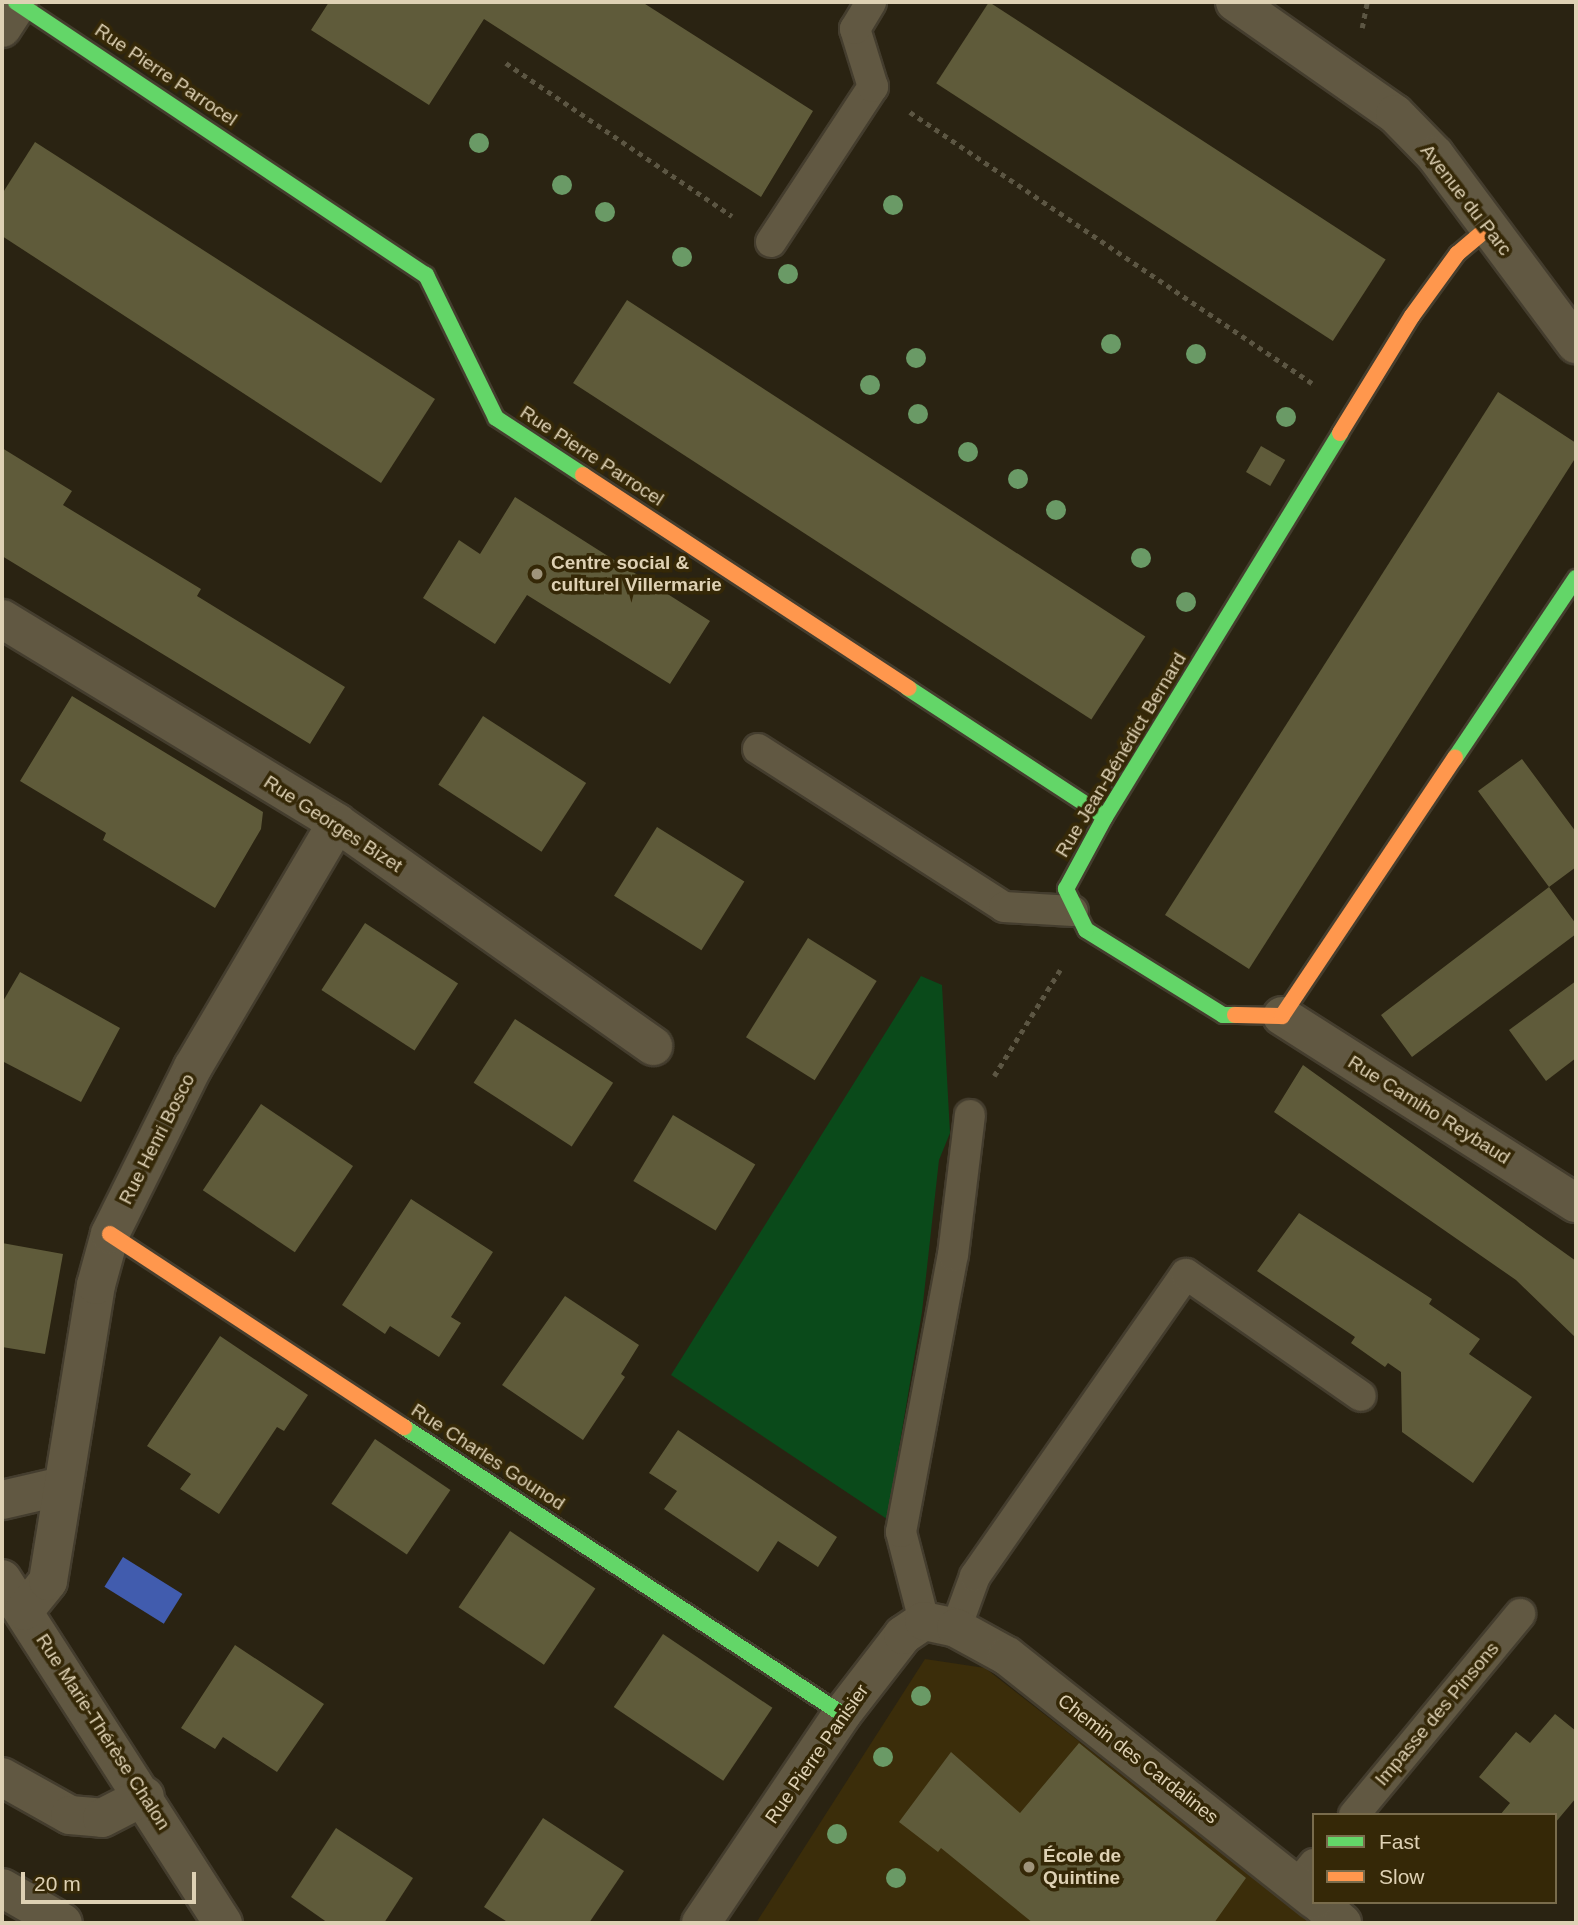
<!DOCTYPE html>
<html>
<head>
<meta charset="utf-8">
<style>
  body { margin:0 }
  #map { position:relative; width:1578px; height:1925px; overflow:hidden; background:#2a2312; font-family:Arial,sans-serif }
  div>[style] { position:absolute }
  .built>* { inset:0; background:#3b2d0a }
  .green>* { inset:0; background:#0a4a1a }
  .water>* { inset:0; background:#415cae; transform-origin:0 0 }
  .building>* { inset:0; background:#5f5b3a; transform-origin:0 0 }
  .path>* { height:4.5px; margin-top:-2.25px; transform-origin:0; background:repeating-linear-gradient(90deg,#5c5643 0 5px,transparent 0 10px) }
  .roads { filter:drop-shadow(2px 0 #443d2e) drop-shadow(-2px 0 #443d2e) drop-shadow(0 2px #443d2e) drop-shadow(0 -2px #443d2e) }
  .lane>* { height:30px; margin:-15px; padding:0 15px; transform-origin:15px; border-radius:15px; background:#615842 }
  .street>* { height:38px; margin:-19px; padding:0 19px; transform-origin:19px; border-radius:19px; background:#615842 }
  .fast>* { height:16px; margin:-8px; padding:0 8px; transform-origin:8px; border-radius:8px; background:#63d668 }
  .slow>* { height:16px; margin:-8px; padding:0 8px; transform-origin:8px; border-radius:8px; background:#ff974d }
  .trees>* { width:20px; height:20px; margin:-10px; border-radius:50%; background:#6a9a66 }
  .dots>* { width:19px; height:19px; translate:-50% -50%; box-sizing:border-box; border:4px solid #352807; border-radius:50% }
  span { translate:-50% -50%; white-space:nowrap; text-align:center; line-height:1.15; -webkit-text-stroke:7px #352807; paint-order:stroke }
  .street-label { font-size:19px; color:#ded1b4 }
  .poi-label { font-size:19px; color:#ded1b4; font-weight:700 }
  .left { translate:0 -50%; text-align:left }
  .frame { position:absolute; inset:0; border:4px solid #ded1b4; pointer-events:none }
  .legend { position:absolute; left:1312px; top:1813px; width:245px; height:91px; box-sizing:border-box; background:#352807; border:2px solid #796c4c; margin:0; padding:9px 12px; list-style:none; font-size:21px; color:#ded1b4 }
  .legend li { display:flex; align-items:center; gap:14px; height:35px }
  .legend b { width:35px; border:2px solid #796c4c }
  .scale { position:absolute; left:21px; top:1872px; width:175px; height:32px; box-sizing:border-box; border:4px solid #ded1b4; border-top:0; padding-left:9px; font-size:21px; line-height:24px; white-space:nowrap; color:#ded1b4; -webkit-text-stroke:5px #352807; paint-order:stroke }
</style>
</head>
<body>
<div id="map">
  <div class="built">
    <div style="clip-path:polygon(925px 1659px,985px 1668px,1312px 1923px,756px 1923px)"></div>
  </div>
  <div class="green">
    <div style="clip-path:polygon(921px 976px,942px 985px,950px 1133px,939px 1160px,922px 1312px,887px 1519px,671px 1375px)"></div>
  </div>
  <div class="water">
    <div style="left:123px;top:1557px;width:70px;height:35px;rotate:32deg"></div>
  </div>
  <div class="building">
    <div style="clip-path:polygon(329px 2px,642px 2px,813px 111px,761px 197px,484px 19px,429px 105px,311px 30px)"></div>
    <div style="left:989px;top:2px;width:473px;height:97px;rotate:33deg"></div>
    <div style="clip-path:polygon(35px 142px,435px 399px,381px 483px,2px 236px,2px 194px)"></div>
    <div style="left:627px;top:300px;width:618px;height:99px;rotate:33deg"></div>
    <div style="clip-path:polygon(1498px 392px,1576px 443px,1576px 457px,1249px 969px,1165px 915px)"></div>
    <div style="left:1261px;top:446px;width:28px;height:30px;rotate:30deg"></div>
    <div style="clip-path:polygon(2px 448px,72px 491px,63px 505px,201px 589px,197px 596px,345px 687px,310px 744px,2px 556px)"></div>
    <div style="clip-path:polygon(515px 497px,710px 621px,670px 684px,527px 595px,495px 644px,423px 598px,459px 540px,480px 554px)"></div>
    <div style="clip-path:polygon(72px 696px,263px 812px,261px 829px,215px 908px,103px 840px,106px 833px,20px 781px)"></div>
    <div style="left:483px;top:716px;width:123px;height:82px;rotate:33deg"></div>
    <div style="clip-path:polygon(1522px 759px,1576px 832px,1576px 867px,1549px 887px,1576px 924px,1576px 934px,1412px 1057px,1381px 1015px,1549px 887px,1478px 791px)"></div>
    <div style="left:657px;top:827px;width:103px;height:81px;rotate:32deg"></div>
    <div style="left:365px;top:923px;width:111px;height:80px;rotate:33deg"></div>
    <div style="left:808px;top:938px;width:81px;height:117px;rotate:32deg"></div>
    <div style="clip-path:polygon(20px 972px,120px 1028px,81px 1102px,2px 1061px,2px 1003px)"></div>
    <div style="clip-path:polygon(1576px 981px,1576px 1058px,1546px 1081px,1509px 1030px)"></div>
    <div style="left:515px;top:1019px;width:117px;height:76px;rotate:33deg"></div>
    <div style="clip-path:polygon(1303px 1065px,1576px 1261px,1576px 1338px,1516px 1280px,1274px 1112px)"></div>
    <div style="left:261px;top:1104px;width:111px;height:104px;rotate:34deg"></div>
    <div style="left:673px;top:1115px;width:96px;height:77px;rotate:31deg"></div>
    <div style="clip-path:polygon(411px 1199px,493px 1252px,451px 1317px,461px 1323px,439px 1357px,390px 1326px,385px 1334px,342px 1305px)"></div>
    <div style="clip-path:polygon(1299px 1213px,1432px 1299px,1429px 1304px,1480px 1339px,1469px 1354px,1532px 1397px,1473px 1483px,1402px 1432px,1401px 1372px,1388px 1363px,1385px 1367px,1351px 1343px,1355px 1337px,1257px 1271px)"></div>
    <div style="clip-path:polygon(2px 1243px,63px 1254px,45px 1354px,2px 1347px)"></div>
    <div style="clip-path:polygon(565px 1296px,639px 1345px,621px 1374px,625px 1377px,583px 1440px,502px 1385px)"></div>
    <div style="clip-path:polygon(220px 1336px,308px 1395px,284px 1431px,277px 1427px,219px 1514px,180px 1489px,191px 1474px,147px 1446px)"></div>
    <div style="clip-path:polygon(678px 1430px,837px 1537px,818px 1567px,778px 1541px,758px 1572px,664px 1509px,677px 1491px,649px 1473px)"></div>
    <div style="left:375px;top:1439px;width:91px;height:78px;rotate:34deg"></div>
    <div style="left:510px;top:1531px;width:103px;height:92px;rotate:34deg"></div>
    <div style="left:663px;top:1634px;width:132px;height:88px;rotate:34deg"></div>
    <div style="clip-path:polygon(235px 1645px,324px 1704px,277px 1772px,223px 1737px,215px 1749px,181px 1728px)"></div>
    <div style="clip-path:polygon(1555px 1714px,1576px 1731px,1576px 1798px,1555px 1823px,1555px 1815px,1500px 1815px,1510px 1803px,1479px 1777px,1516px 1732px,1530px 1743px)"></div>
    <div style="clip-path:polygon(1079px 1743px,1246px 1878px,1214px 1923px,1033px 1923px,941px 1848px,938px 1852px,899px 1822px,951px 1752px,1020px 1813px)"></div>
    <div style="clip-path:polygon(543px 1818px,624px 1871px,589px 1923px,509px 1923px,484px 1907px)"></div>
    <div style="clip-path:polygon(336px 1828px,413px 1878px,384px 1923px,328px 1923px,291px 1897px)"></div>
  </div>
  <div class="path">
    <div style="left:1362px;top:28px;width:26px;rotate:-79deg"></div>
    <div style="left:506px;top:63px;width:273px;rotate:34.1deg"></div>
    <div style="left:910px;top:112px;width:485px;rotate:34deg"></div>
    <div style="left:994px;top:1076px;width:125px;rotate:-58.1deg"></div>
  </div>
  <div class="roads">
    <div class="lane">
      <div style="left:771px;top:242px;width:186px;rotate:-56.7deg"></div>
      <div style="left:873px;top:87px;width:61px;rotate:-107.2deg"></div>
      <div style="left:855px;top:29px;width:31px;rotate:-59deg"></div>
      <div style="left:758px;top:749px;width:292px;rotate:32.7deg"></div>
      <div style="left:1004px;top:907px;width:69px;rotate:3.3deg"></div>
      <div style="left:924px;top:1621px;width:92px;rotate:-104.5deg"></div>
      <div style="left:901px;top:1532px;width:282px;rotate:-79.4deg"></div>
      <div style="left:953px;top:1255px;width:141px;rotate:-83.1deg"></div>
      <div style="left:956px;top:1628px;width:55px;rotate:-69.9deg"></div>
      <div style="left:975px;top:1576px;width:368px;rotate:-55.1deg"></div>
      <div style="left:1186px;top:1274px;width:213px;rotate:34.9deg"></div>
      <div style="left:1354px;top:1815px;width:261px;rotate:-50.4deg"></div>
      <div style="left:1297px;top:1885px;width:27px;rotate:-51deg"></div>
    </div>
    <div class="street">
      <div style="left:1235px;top:2px;width:195px;rotate:35deg"></div>
      <div style="left:1395px;top:114px;width:57px;rotate:45.7deg"></div>
      <div style="left:1435px;top:155px;width:236px;rotate:53.3deg"></div>
      <div style="left:2px;top:28px;width:31px;rotate:-57deg"></div>
      <div style="left:2px;top:619px;width:392px;rotate:31.3deg"></div>
      <div style="left:337px;top:823px;width:387px;rotate:35.2deg"></div>
      <div style="left:1282px;top:1016px;width:348px;rotate:32.5deg"></div>
      <div style="left:2px;top:1500px;width:62px;rotate:-13.1deg"></div>
      <div style="left:2px;top:1579px;width:409px;rotate:57.3deg"></div>
      <div style="left:24px;top:1611px;width:38px;rotate:-51deg"></div>
      <div style="left:48px;top:1581px;width:300px;rotate:-80.8deg"></div>
      <div style="left:96px;top:1285px;width:53px;rotate:-74.6deg"></div>
      <div style="left:110px;top:1234px;width:186px;rotate:-63.6deg"></div>
      <div style="left:193px;top:1067px;width:283px;rotate:-59.5deg"></div>
      <div style="left:2px;top:1777px;width:78px;rotate:29.2deg"></div>
      <div style="left:70px;top:1815px;width:32px;rotate:5deg"></div>
      <div style="left:102px;top:1818px;width:48px;rotate:-27.1deg"></div>
      <div style="left:2px;top:1888px;width:70px;rotate:29.8deg"></div>
      <div style="left:1318px;top:1902px;width:32px;rotate:41deg"></div>
      <div style="left:701px;top:1923px;width:252px;rotate:-56deg"></div>
      <div style="left:842px;top:1714px;width:100px;rotate:-52.3deg"></div>
      <div style="left:903px;top:1635px;width:25px;rotate:-34deg"></div>
      <div style="left:924px;top:1621px;width:33px;rotate:12deg"></div>
      <div style="left:956px;top:1628px;width:58px;rotate:28.8deg"></div>
      <div style="left:1007px;top:1656px;width:392px;rotate:38.4deg"></div>
    </div>
    <div class="fast">
      <div style="left:16px;top:2px;width:493px;rotate:33.7deg"></div>
      <div style="left:426px;top:275px;width:159px;rotate:63.9deg"></div>
      <div style="left:496px;top:418px;width:104px;rotate:33.2deg"></div>
      <div style="left:908px;top:688px;width:235px;rotate:33.2deg"></div>
      <div style="left:1455px;top:758px;width:217px;rotate:-56.1deg"></div>
      <div style="left:1235px;top:1015px;width:12px;rotate:180deg"></div>
      <div style="left:1223px;top:1015px;width:161px;rotate:-148.2deg"></div>
      <div style="left:1086px;top:930px;width:46px;rotate:-116deg"></div>
      <div style="left:1066px;top:889px;width:82px;rotate:-61.6deg"></div>
      <div style="left:1105px;top:817px;width:450px;rotate:-58.5deg"></div>
      <div style="left:404px;top:1427px;width:524px;rotate:33.23deg"></div>
    </div>
    <div class="slow">
      <div style="left:1340px;top:433px;width:137px;rotate:-58.4deg"></div>
      <div style="left:1412px;top:316px;width:77px;rotate:-54deg"></div>
      <div style="left:1457px;top:254px;width:42px;rotate:-40.2deg"></div>
      <div style="left:583px;top:475px;width:389px;rotate:33.2deg"></div>
      <div style="left:1235px;top:1015px;width:47px;rotate:1.2deg"></div>
      <div style="left:1282px;top:1016px;width:311px;rotate:-56.2deg"></div>
      <div style="left:110px;top:1234px;width:352px;rotate:33.3deg"></div>
    </div>
  </div>
  <div class="trees">
    <div style="left:479px;top:143px"></div>
    <div style="left:562px;top:185px"></div>
    <div style="left:893px;top:205px"></div>
    <div style="left:605px;top:212px"></div>
    <div style="left:682px;top:257px"></div>
    <div style="left:788px;top:274px"></div>
    <div style="left:1111px;top:344px"></div>
    <div style="left:1196px;top:354px"></div>
    <div style="left:916px;top:358px"></div>
    <div style="left:870px;top:385px"></div>
    <div style="left:918px;top:414px"></div>
    <div style="left:1286px;top:417px"></div>
    <div style="left:968px;top:452px"></div>
    <div style="left:1018px;top:479px"></div>
    <div style="left:1056px;top:510px"></div>
    <div style="left:1141px;top:558px"></div>
    <div style="left:1186px;top:602px"></div>
    <div style="left:921px;top:1696px"></div>
    <div style="left:883px;top:1757px"></div>
    <div style="left:837px;top:1834px"></div>
    <div style="left:896px;top:1878px"></div>
  </div>
  <div class="dots">
    <div style="left:537px;top:574px;background:#9f947b"></div>
    <div style="left:1029px;top:1867px;background:#9f947b"></div>
  </div>
  <div class="street-label">
    <span style="left:166px;top:75px;rotate:34deg">Rue Pierre Parrocel</span>
    <span style="left:1466px;top:200px;rotate:52deg">Avenue du Parc</span>
    <span style="left:592px;top:456px;rotate:33deg">Rue Pierre Parrocel</span>
    <span style="left:1121px;top:755px;rotate:-59deg">Rue Jean-Bénédict Bernard</span>
    <span style="left:333px;top:824px;rotate:33deg">Rue Georges Bizet</span>
    <span style="left:1429px;top:1110px;rotate:32deg">Rue Camiho Reybaud</span>
    <span style="left:157px;top:1139px;rotate:-63deg">Rue Henri Bosco</span>
    <span style="left:488px;top:1457px;rotate:33deg">Rue Charles Gounod</span>
    <span style="left:1437px;top:1714px;rotate:-50deg">Impasse des Pinsons</span>
    <span style="left:103px;top:1732px;rotate:57deg">Rue Marie-Thérèse Chalon</span>
    <span style="left:817px;top:1754px;rotate:-55deg">Rue Pierre Panisier</span>
    <span style="left:1138px;top:1759px;rotate:38deg">Chemin des Cardalines</span>
  </div>
  <div class="poi-label">
    <span class="left" style="left:551px;top:574px">Centre social &amp;<br>culturel Villermarie</span>
    <span class="left" style="left:1043px;top:1867px">École de<br>Quintine</span>
  </div>
  <div class="frame"></div>
  <ul class="legend">
  <li><b style="height:9px;background:#63d668"></b>Fast</li>
  <li><b style="height:9px;background:#ff974d"></b>Slow</li>
  </ul>
  <div class="scale">20 m</div>
</div>
</body>
</html>
